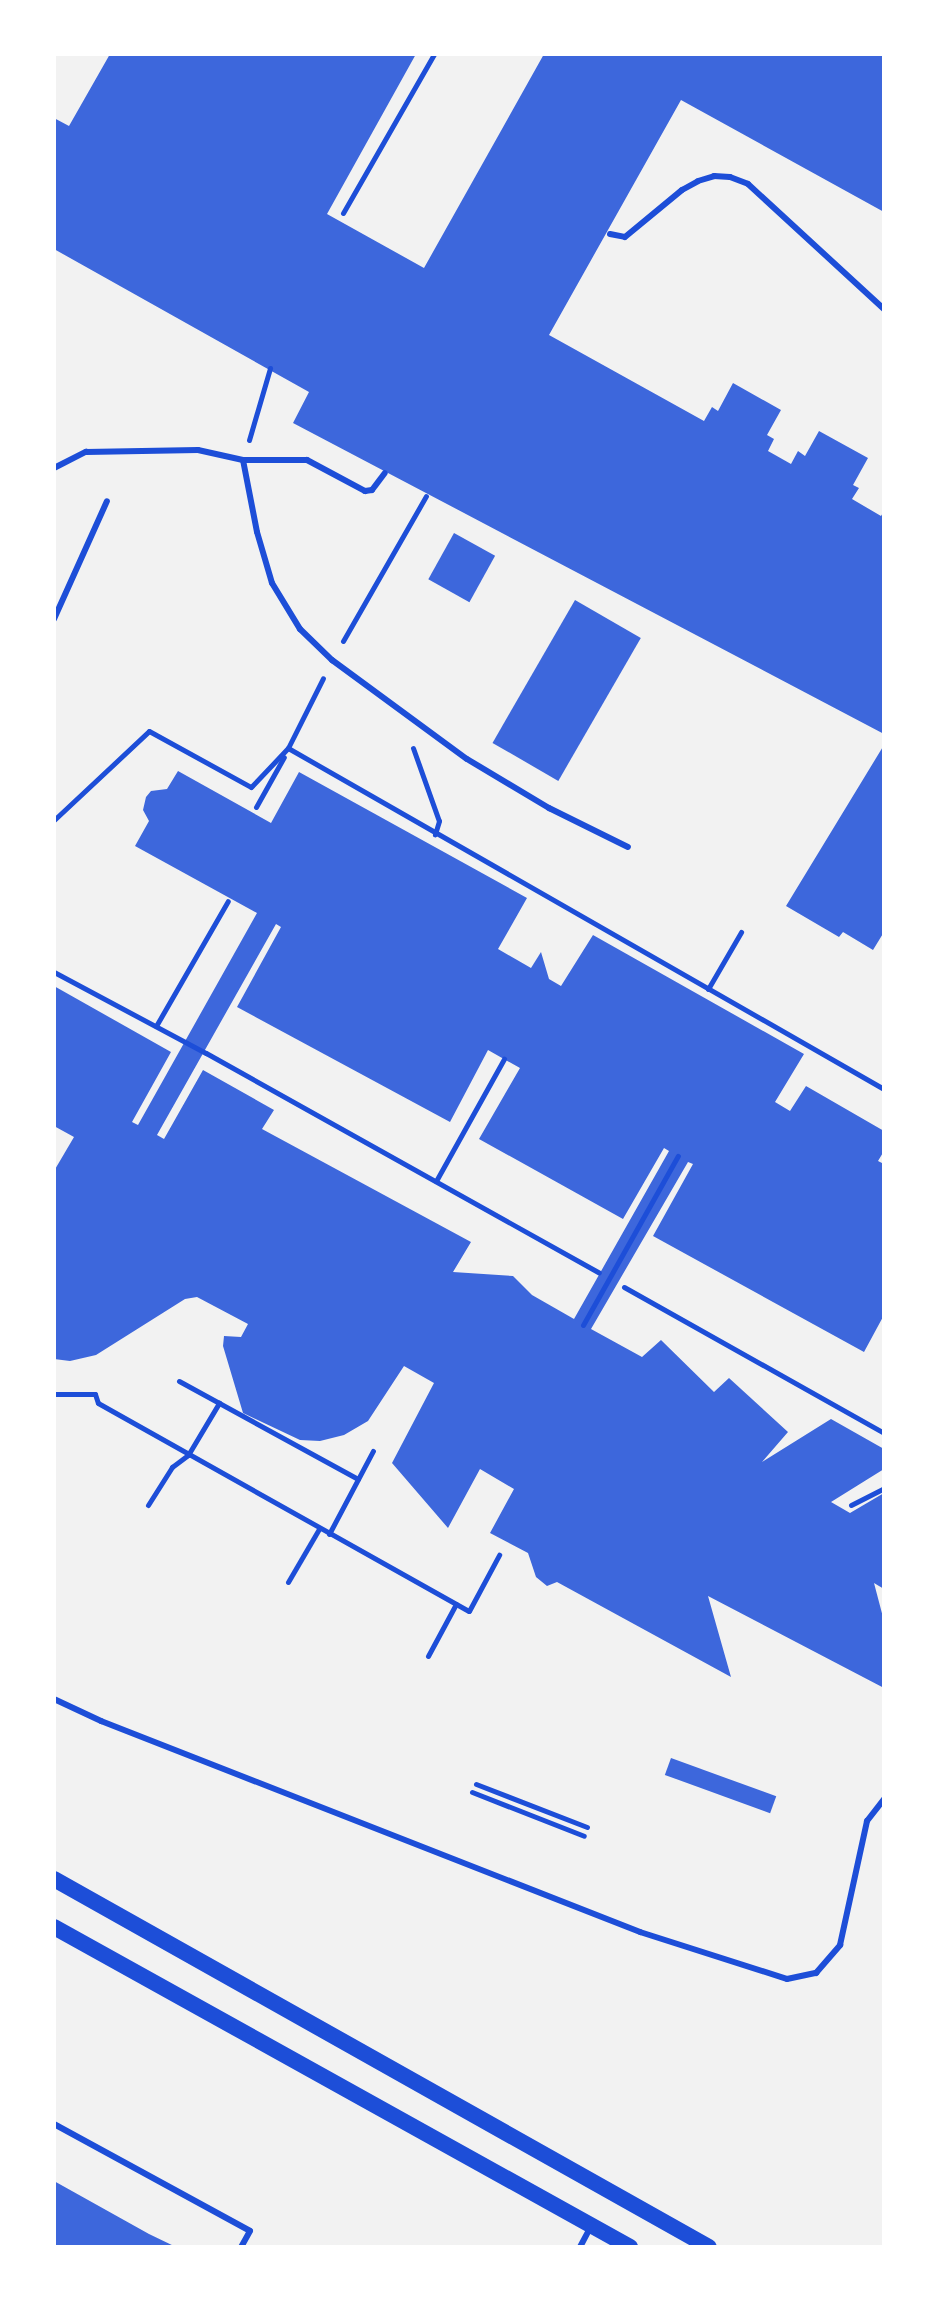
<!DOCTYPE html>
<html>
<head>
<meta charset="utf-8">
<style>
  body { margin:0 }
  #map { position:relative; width:938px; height:2301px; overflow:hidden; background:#f2f2f2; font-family:"Sofia Sans Condensed",sans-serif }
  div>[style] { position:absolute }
  .building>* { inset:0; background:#3d67dc; transform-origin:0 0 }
  .path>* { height:5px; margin:-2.5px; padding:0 2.5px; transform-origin:2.5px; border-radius:2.5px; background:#1d4ed8 }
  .service>* { height:6px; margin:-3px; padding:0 3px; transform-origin:3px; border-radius:3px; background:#1d4ed8 }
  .secondary>* { height:16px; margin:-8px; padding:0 8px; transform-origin:8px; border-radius:8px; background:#1d4ed8 }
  span { translate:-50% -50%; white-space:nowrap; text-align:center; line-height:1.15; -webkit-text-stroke:8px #fff; paint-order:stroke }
  .frame { position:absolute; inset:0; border:56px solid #fff; pointer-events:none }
</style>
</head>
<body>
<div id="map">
  <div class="building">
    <div style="clip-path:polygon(110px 54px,416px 54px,327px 214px,424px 268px,544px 54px,884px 54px,884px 212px,681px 100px,549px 335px,704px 421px,712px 407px,718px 411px,733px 383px,781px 410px,767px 435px,774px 439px,768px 451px,791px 464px,798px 451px,805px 456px,819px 431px,868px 458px,853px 485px,859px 488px,852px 499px,881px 516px,884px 511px,884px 734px,293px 423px,309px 392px,54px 249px,54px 118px,69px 126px)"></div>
    <div style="left:454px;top:533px;width:47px;height:53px;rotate:29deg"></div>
    <div style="left:575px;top:600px;width:76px;height:165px;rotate:30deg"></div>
    <div style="clip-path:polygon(884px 745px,884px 932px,873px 950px,843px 932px,839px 937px,786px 906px)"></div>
    <div style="clip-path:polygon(evenodd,178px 771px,271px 823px,299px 772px,527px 898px,498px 949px,531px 968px,541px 952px,549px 979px,561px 986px,593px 935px,804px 1054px,775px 1102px,790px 1111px,806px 1086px,884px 1131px,884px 1151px,878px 1161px,884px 1164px,884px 1315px,864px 1352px,653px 1236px,693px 1164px,688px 1162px,591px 1329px,642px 1357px,661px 1340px,714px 1392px,729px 1378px,788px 1432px,762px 1462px,831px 1419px,884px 1449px,884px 1469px,831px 1502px,850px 1513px,884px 1493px,884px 1589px,874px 1583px,884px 1621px,884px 1688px,708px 1596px,731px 1677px,557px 1582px,547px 1586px,536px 1577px,528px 1553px,490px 1533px,514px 1489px,480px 1469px,448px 1528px,392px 1463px,434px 1383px,404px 1366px,368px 1421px,344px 1435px,320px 1441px,300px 1440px,243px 1413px,223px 1346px,224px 1336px,241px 1337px,248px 1324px,197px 1297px,185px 1299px,96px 1355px,70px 1361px,54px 1359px,54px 1171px,74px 1137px,54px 1126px,54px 986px,171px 1052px,132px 1122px,138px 1125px,257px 913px,135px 846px,149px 821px,143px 810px,146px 797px,151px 791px,167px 789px,178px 771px,276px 924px,281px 927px,237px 1007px,450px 1122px,488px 1050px,520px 1068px,479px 1139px,623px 1219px,664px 1148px,669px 1151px,574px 1319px,532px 1295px,513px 1276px,453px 1272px,471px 1242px,262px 1129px,274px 1110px,203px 1070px,164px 1139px,157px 1135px,276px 924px)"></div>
    <div style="left:671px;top:1758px;width:112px;height:18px;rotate:20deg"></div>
    <div style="clip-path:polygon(54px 2181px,149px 2234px,176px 2247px,54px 2247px)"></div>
  </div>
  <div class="path">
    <div style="left:343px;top:213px;width:183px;rotate:-60.2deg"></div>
    <div style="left:249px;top:440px;width:75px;rotate:-73.7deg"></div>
    <div style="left:343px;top:641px;width:167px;rotate:-60.2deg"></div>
    <div style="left:288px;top:748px;width:78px;rotate:-63.4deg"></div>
    <div style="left:413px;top:748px;width:77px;rotate:70.4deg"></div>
    <div style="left:439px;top:821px;width:14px;rotate:107deg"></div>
    <div style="left:256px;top:807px;width:57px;rotate:-60.8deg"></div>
    <div style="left:54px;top:820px;width:130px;rotate:-43.1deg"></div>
    <div style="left:149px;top:731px;width:116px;rotate:28.8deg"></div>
    <div style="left:251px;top:787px;width:54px;rotate:-46.5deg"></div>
    <div style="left:288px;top:748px;width:687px;rotate:29.78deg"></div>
    <div style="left:54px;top:972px;width:172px;rotate:28.1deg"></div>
    <div style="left:206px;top:1053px;width:450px;rotate:29.2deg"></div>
    <div style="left:708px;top:989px;width:66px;rotate:-59.9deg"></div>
    <div style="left:156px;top:1026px;width:144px;rotate:-60.1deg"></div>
    <div style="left:436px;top:1181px;width:140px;rotate:-60.9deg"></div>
    <div style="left:624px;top:1287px;width:298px;rotate:29.3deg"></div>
    <div style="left:583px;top:1325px;width:194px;rotate:-60.7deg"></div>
    <div style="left:179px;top:1381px;width:204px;rotate:28.7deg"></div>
    <div style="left:54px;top:1394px;width:41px"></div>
    <div style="left:95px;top:1394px;width:9px;rotate:72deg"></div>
    <div style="left:98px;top:1403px;width:425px;rotate:29.3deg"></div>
    <div style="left:469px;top:1611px;width:64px;rotate:-61.8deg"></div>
    <div style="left:148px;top:1505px;width:45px;rotate:-57.7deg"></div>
    <div style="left:172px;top:1467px;width:20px;rotate:-37deg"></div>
    <div style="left:188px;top:1455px;width:61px;rotate:-59.2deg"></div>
    <div style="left:851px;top:1505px;width:37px;rotate:-27deg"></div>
    <div style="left:329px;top:1534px;width:94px;rotate:-62.1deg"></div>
    <div style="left:288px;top:1582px;width:61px;rotate:-59.7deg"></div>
    <div style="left:428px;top:1656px;width:59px;rotate:-61.7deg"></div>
    <div style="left:476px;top:1784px;width:119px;rotate:21.2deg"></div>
    <div style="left:472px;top:1792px;width:120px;rotate:21.4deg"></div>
  </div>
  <div class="service">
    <div style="left:610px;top:234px;width:15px;rotate:11deg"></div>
    <div style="left:625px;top:237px;width:74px;rotate:-39.5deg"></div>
    <div style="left:682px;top:190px;width:18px;rotate:-29deg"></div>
    <div style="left:698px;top:181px;width:17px;rotate:-17deg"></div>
    <div style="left:714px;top:176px;width:16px;rotate:4deg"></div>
    <div style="left:730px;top:177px;width:19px;rotate:21deg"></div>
    <div style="left:748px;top:184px;width:185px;rotate:42.6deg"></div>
    <div style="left:243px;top:460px;width:73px;rotate:79deg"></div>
    <div style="left:257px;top:532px;width:53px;rotate:73.6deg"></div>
    <div style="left:272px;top:583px;width:54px;rotate:58.7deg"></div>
    <div style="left:300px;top:629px;width:45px;rotate:44.1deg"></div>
    <div style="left:332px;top:660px;width:167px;rotate:36.3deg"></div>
    <div style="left:467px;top:759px;width:96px;rotate:30.9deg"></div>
    <div style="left:549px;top:808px;width:88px;rotate:26.3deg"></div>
    <div style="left:54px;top:468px;width:36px;rotate:-27deg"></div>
    <div style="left:86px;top:452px;width:112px;rotate:-1deg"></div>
    <div style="left:198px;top:450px;width:46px;rotate:12.5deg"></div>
    <div style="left:243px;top:460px;width:64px"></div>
    <div style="left:307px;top:460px;width:66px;rotate:28.1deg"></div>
    <div style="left:365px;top:491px;width:7px;rotate:-8deg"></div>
    <div style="left:372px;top:490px;width:21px;rotate:-53deg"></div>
    <div style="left:54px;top:619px;width:129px;rotate:-65.8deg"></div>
    <div style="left:54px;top:1699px;width:52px;rotate:25.1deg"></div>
    <div style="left:101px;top:1721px;width:579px;rotate:21.38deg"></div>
    <div style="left:640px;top:1932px;width:154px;rotate:17.7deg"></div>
    <div style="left:787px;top:1979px;width:30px;rotate:-12deg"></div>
    <div style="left:816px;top:1973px;width:37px;rotate:-49deg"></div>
    <div style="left:840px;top:1945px;width:127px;rotate:-77.7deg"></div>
    <div style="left:867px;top:1821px;width:28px;rotate:-52deg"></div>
    <div style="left:54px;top:2124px;width:223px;rotate:28.6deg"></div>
    <div style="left:250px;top:2231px;width:18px;rotate:119deg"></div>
    <div style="left:580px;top:2247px;width:21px;rotate:-62deg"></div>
  </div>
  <div class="secondary">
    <div style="left:54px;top:1879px;width:751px;rotate:29.33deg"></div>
    <div style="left:54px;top:1927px;width:659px;rotate:29.05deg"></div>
  </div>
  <div class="frame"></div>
</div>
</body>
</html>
